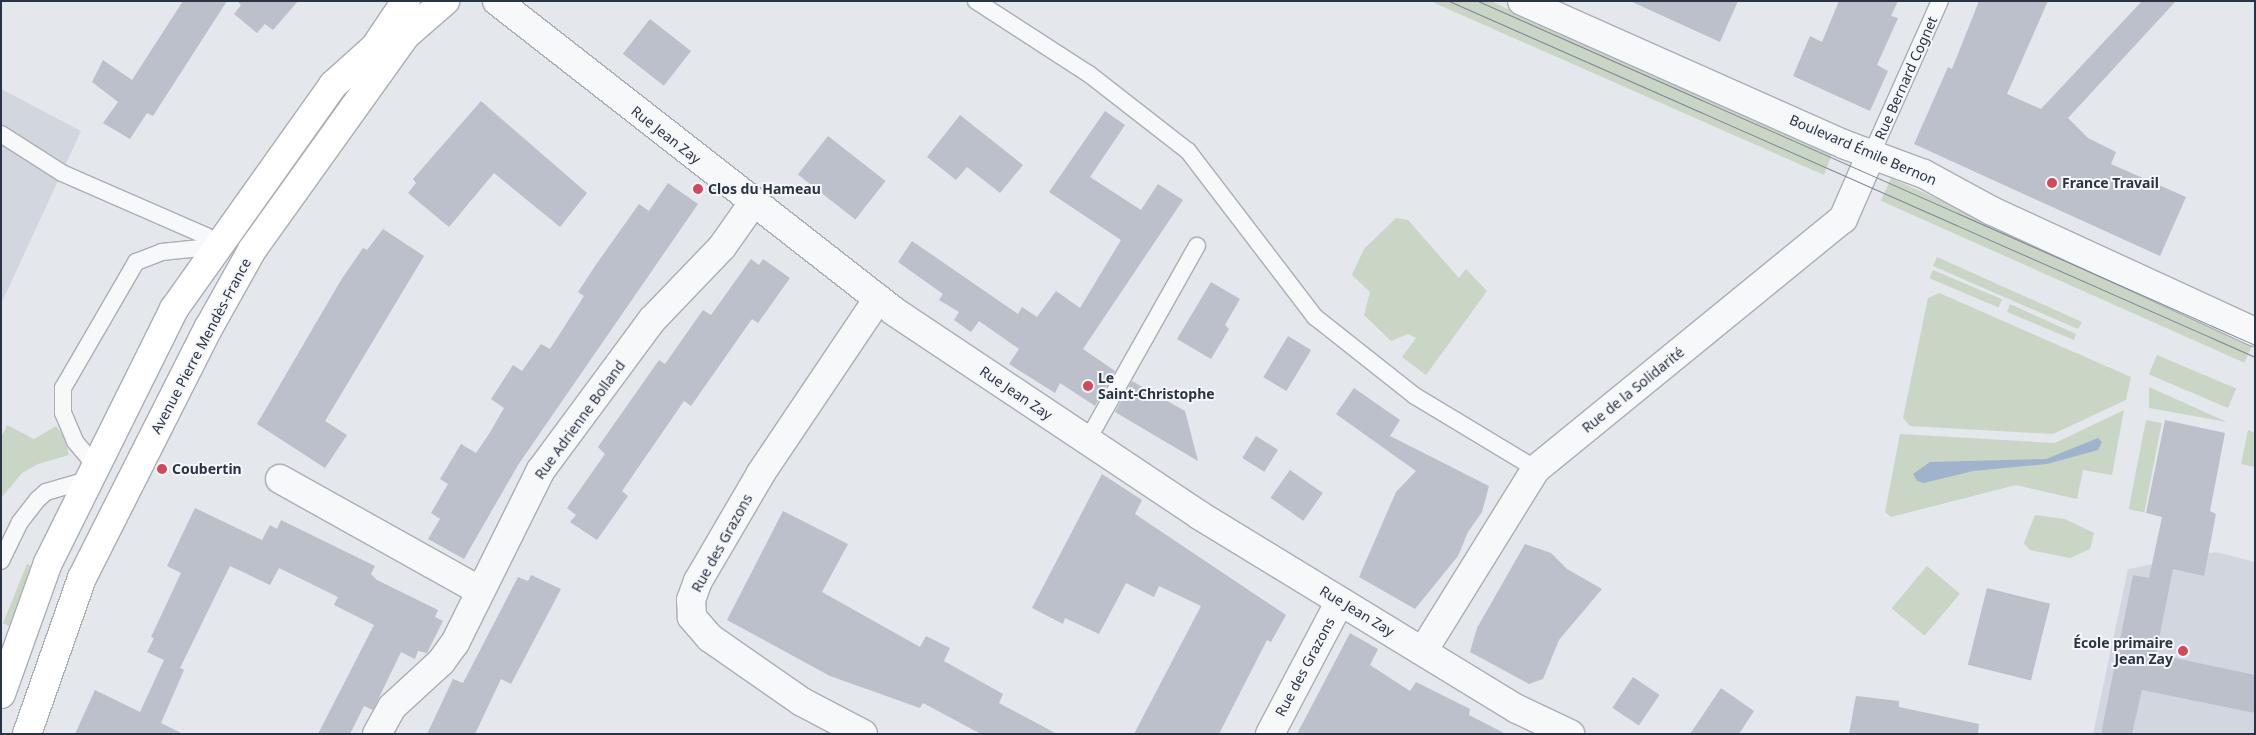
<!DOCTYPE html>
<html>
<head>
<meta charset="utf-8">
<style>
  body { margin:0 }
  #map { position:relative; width:2256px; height:735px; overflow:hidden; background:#e4e7ec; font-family:"Noto Sans",sans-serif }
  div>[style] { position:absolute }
  .built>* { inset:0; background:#d2d6de }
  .green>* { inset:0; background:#c9d6c5; transform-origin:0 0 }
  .water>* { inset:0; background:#9fb4cc }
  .building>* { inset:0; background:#bbc0ca; transform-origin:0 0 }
  .roads { filter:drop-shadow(1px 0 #a9aeb7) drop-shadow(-1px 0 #a9aeb7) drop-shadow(0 1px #a9aeb7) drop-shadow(0 -1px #a9aeb7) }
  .lane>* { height:16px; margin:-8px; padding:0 8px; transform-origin:8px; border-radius:8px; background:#f7f8fa }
  .street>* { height:28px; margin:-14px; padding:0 14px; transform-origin:14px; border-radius:14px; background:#f7f8fa }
  .secondary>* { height:28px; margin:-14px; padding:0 14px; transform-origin:14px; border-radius:14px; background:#fff }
  .tram>* { height:1px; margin:-0.5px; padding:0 0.5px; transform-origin:0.5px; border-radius:0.5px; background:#7d8696 }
  .dots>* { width:14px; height:14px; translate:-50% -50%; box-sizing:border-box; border:2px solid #f4f6f9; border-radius:50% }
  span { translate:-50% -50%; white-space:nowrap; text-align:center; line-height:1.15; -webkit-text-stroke:4px #f4f6f9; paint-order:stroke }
  .street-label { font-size:14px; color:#2b3445 }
  .poi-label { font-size:14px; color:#2b3445; font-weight:700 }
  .left { translate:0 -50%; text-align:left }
  .right { translate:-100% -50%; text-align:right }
  .frame { position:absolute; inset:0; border:2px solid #2b3445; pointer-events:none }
</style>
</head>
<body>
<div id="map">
  <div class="built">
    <div style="clip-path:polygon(1px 89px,81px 131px,1px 304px)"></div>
    <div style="clip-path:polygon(2216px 552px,2255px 562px,2255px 734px,2093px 734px,2128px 569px)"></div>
  </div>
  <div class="green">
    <div style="clip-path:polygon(1430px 1px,1490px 1px,1833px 151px,1824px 175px)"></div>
    <div style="left:1891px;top:178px;width:398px;height:25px;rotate:24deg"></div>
    <div style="clip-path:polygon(1396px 218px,1408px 220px,1459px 278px,1466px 269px,1487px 291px,1426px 375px,1402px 357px,1416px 338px,1408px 334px,1391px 341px,1364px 315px,1370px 292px,1352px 275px,1364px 249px)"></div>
    <div style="clip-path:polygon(1937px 257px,2082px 322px,2078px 329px,1933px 266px)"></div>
    <div style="left:1933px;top:270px;width:75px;height:9px;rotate:23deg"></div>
    <div style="clip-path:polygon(1939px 293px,2131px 377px,2126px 400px,2053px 434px,1910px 426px,1903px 418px,1928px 298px)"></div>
    <div style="clip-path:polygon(2010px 304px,2076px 334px,2074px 340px,2007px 312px)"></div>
    <div style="left:2157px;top:355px;width:86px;height:21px;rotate:23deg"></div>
    <div style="clip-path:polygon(2149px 387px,2227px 422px,2149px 408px)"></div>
    <div style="clip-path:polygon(2124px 410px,2112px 475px,2083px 470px,2077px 499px,2016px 485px,1891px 517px,1885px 512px,1900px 434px,2055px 443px)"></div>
    <div style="left:2146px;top:420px;width:16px;height:91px;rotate:11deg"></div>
    <div style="clip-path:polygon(7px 425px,34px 439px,56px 426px,65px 438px,69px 455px,38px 464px,22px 473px,1px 498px,1px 438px)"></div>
    <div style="clip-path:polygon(2248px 430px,2255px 433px,2255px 467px,2241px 464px)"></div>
    <div style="clip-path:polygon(2035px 515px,2065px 519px,2094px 533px,2090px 549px,2070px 558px,2030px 550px,2024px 543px)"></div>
    <div style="left:27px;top:564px;width:11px;height:64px;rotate:22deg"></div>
    <div style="left:1927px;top:566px;width:43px;height:55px;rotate:40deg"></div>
  </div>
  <div class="water">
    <div style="clip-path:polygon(2098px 438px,2102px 442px,2098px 450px,2047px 464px,1973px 471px,1924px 483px,1917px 481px,1913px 474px,1930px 462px,2046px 459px)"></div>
  </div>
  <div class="building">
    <div style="clip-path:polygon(183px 1px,227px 1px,153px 116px,147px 113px,130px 139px,103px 123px,118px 102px,92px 82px,103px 60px,132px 80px)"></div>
    <div style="clip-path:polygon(237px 1px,298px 1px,273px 30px,265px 24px,257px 33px,234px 14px,241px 5px)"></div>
    <div style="clip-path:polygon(1630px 1px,1738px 1px,1720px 42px)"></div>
    <div style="clip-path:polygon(1839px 1px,1898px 1px,1891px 16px,1898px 18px,1877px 65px,1888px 71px,1870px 111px,1793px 76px,1810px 36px,1822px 42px)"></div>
    <div style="clip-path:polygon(1979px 1px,2048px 1px,2007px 94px,2041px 109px,2142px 1px,2176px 1px,2068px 118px,2088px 138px,2116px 152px,2111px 164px,2186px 197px,2160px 256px,1914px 144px,1948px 67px,1952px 69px)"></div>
    <div style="left:650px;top:19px;width:52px;height:44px;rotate:38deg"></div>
    <div style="clip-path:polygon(481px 101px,587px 193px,560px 227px,494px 173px,449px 227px,408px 193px,416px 183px,413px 179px)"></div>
    <div style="clip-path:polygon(1105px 111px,1125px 125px,1090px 177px,1141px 210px,1158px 184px,1183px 200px,1083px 349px,1115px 371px,1095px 406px,1060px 383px,1055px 393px,1009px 364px,1019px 349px,979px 321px,971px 332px,954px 320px,959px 312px,939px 300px,943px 294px,898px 262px,912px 241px,1018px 314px,1022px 307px,1037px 317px,1056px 291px,1080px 308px,1121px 240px,1049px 192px)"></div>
    <div style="clip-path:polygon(960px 115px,1023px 165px,1000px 193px,967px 167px,956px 180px,927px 157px)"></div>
    <div style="left:828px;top:136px;width:73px;height:49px;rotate:38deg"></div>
    <div style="clip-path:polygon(668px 183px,698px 204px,518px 465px,464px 559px,428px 539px,440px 519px,431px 513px,448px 484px,440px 479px,461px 444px,476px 453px,489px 434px,504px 408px,491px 399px,513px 365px,522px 371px,541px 344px,550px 349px,584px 296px,578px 292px,595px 266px,639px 204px,649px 211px)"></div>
    <div style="clip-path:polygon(383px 229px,424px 256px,325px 421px,347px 435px,325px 468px,257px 424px,341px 280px,363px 248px,367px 250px)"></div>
    <div style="clip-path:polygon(751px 259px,759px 265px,763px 259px,790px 278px,758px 323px,752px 319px,691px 406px,684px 401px,622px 491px,628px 496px,597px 540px,570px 522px,576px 515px,567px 508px,605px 454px,598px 447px,659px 360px,665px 364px,703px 310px,711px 315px)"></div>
    <div style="clip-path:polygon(1211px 282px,1240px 299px,1225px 325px,1229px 329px,1211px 359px,1177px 339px)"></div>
    <div style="left:1288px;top:336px;width:27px;height:48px;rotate:31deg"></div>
    <div style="clip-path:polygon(1132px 381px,1185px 411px,1198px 461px,1115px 412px)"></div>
    <div style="clip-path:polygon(1354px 388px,1400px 420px,1390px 436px,1489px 486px,1482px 512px,1468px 532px,1458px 556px,1415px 609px,1359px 577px,1396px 492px,1416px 471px,1336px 414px)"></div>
    <div style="clip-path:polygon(2165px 420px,2225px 433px,2210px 511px,2216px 514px,2204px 576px,2173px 569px,2156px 654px,2255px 675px,2255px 713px,2142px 690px,2132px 734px,2101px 734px,2133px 575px,2149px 578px,2162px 517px,2146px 513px)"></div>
    <div style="left:1256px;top:436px;width:26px;height:26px;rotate:32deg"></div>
    <div style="left:1290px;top:470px;width:40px;height:34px;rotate:35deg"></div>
    <div style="clip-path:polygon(1102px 474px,1142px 500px,1135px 514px,1286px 615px,1271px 642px,1267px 640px,1219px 734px,1134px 734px,1201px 606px,1159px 586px,1154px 597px,1126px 583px,1099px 634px,1065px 618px,1063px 624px,1032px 608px)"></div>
    <div style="clip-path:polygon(195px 508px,262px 540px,270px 525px,277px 529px,281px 520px,375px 566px,371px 574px,377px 580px,438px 610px,435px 617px,443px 621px,427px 653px,418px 651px,415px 659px,401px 652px,373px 710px,364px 706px,350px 734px,318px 734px,374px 625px,334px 605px,338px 597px,279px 568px,270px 585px,230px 566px,180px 668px,184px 670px,161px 723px,183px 734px,75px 734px,95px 690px,140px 712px,164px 660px,147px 652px,154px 638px,151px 637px,181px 573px,167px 566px)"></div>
    <div style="clip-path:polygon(783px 511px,848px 544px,822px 592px,920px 647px,926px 636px,950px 648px,944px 661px,1003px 694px,999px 703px,1057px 734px,981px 734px,923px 703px,920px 708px,830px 676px,727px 620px)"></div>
    <div style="clip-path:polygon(1525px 544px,1551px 553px,1567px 569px,1602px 589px,1559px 640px,1543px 679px,1529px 684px,1470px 652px,1477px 628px)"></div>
    <div style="clip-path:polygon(531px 575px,561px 589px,511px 684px,501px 679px,475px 734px,427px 734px,453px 679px,463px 683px,518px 577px,528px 581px)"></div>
    <div style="left:1987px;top:588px;width:65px;height:79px;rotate:14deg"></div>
    <div style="clip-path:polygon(1350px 633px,1378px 649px,1370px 665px,1410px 691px,1416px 682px,1470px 709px,1469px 715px,1506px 734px,1297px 734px)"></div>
    <div style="left:1633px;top:677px;width:32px;height:37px;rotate:34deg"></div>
    <div style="clip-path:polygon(1721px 688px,1754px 711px,1739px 734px,1690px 734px)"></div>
    <div style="clip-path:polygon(1856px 696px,1899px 701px,1899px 707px,1979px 724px,1978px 734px,1849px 734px)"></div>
  </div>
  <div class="roads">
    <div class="lane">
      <div style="left:976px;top:1px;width:135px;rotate:32.9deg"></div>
      <div style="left:1089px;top:74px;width:125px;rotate:37.9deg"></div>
      <div style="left:1188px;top:151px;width:209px;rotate:52.6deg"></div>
      <div style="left:1315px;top:317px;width:127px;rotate:38.3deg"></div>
      <div style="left:1415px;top:396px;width:141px;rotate:31.1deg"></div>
      <div style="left:1px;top:134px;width:72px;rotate:32.6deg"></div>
      <div style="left:62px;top:173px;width:157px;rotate:23.6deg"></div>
      <div style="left:206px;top:236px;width:17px;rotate:36deg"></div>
      <div style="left:1871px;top:155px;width:169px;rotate:-65.9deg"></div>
      <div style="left:1087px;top:441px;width:224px;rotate:-60.6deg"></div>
      <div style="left:94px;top:464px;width:30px;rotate:-130deg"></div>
      <div style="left:75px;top:441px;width:30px;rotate:-113deg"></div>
      <div style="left:63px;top:413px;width:25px;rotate:-90deg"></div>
      <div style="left:63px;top:388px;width:146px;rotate:-59.9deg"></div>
      <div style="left:136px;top:262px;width:28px;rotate:-21deg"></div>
      <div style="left:162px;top:252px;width:58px;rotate:-5.9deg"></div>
      <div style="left:1px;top:561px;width:43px;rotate:-64deg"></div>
      <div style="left:20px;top:522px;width:28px;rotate:-52deg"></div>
      <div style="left:37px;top:500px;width:12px;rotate:-42deg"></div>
      <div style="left:46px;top:492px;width:43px;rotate:-16.3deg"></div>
    </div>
    <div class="street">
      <div style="left:497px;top:1px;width:505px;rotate:38deg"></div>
      <div style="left:895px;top:312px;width:366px;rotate:33.7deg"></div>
      <div style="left:1199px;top:515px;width:373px;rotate:31.4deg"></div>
      <div style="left:1517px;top:709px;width:59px;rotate:25.3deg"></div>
      <div style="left:1522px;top:1px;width:351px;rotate:24deg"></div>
      <div style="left:1843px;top:144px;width:86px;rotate:20.3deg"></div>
      <div style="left:1924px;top:174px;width:77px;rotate:28.6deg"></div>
      <div style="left:1992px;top:211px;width:289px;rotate:24.7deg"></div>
      <div style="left:280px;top:479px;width:229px;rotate:29.2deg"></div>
      <div style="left:1423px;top:651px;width:214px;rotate:-58.2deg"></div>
      <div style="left:1536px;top:469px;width:396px;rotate:-39.2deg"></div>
      <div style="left:1843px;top:219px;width:70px;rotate:-66.4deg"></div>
      <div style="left:377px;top:734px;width:31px;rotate:-61deg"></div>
      <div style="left:392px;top:707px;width:67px;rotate:-42.6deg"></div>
      <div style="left:441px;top:662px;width:24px;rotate:-54deg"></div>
      <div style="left:455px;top:643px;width:193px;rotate:-63.6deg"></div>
      <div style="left:541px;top:470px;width:187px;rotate:-53.5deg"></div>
      <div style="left:652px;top:320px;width:101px;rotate:-46.2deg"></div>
      <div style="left:722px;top:247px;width:54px;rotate:-54.8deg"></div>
      <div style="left:863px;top:734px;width:69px;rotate:-152.3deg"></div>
      <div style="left:802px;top:702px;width:112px;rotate:-145.2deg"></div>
      <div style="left:710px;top:638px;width:28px;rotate:-131deg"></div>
      <div style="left:692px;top:617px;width:17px;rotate:-93deg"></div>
      <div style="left:691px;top:600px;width:20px;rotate:-70deg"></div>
      <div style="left:698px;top:581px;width:125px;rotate:-59.7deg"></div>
      <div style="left:761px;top:473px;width:210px;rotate:-56.1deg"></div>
      <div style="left:1270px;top:734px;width:150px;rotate:-62.2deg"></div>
    </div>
    <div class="secondary">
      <div style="left:1px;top:694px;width:139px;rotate:-70.3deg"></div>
      <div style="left:48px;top:563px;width:284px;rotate:-63.6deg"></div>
      <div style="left:174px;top:309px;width:275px;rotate:-54.6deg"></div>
      <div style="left:333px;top:85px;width:57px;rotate:-42.1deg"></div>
      <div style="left:375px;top:47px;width:55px;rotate:-56deg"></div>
      <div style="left:27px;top:734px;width:165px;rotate:-70.6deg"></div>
      <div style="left:82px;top:578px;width:281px;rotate:-63.2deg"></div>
      <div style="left:209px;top:327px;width:88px;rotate:-60.8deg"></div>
      <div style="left:252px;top:250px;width:264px;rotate:-54.4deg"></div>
      <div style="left:406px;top:35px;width:52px;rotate:-41.1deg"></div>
    </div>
  </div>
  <div class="tram">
    <div style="left:1449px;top:1px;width:881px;rotate:23.83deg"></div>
    <div style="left:1478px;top:1px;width:850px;rotate:23.88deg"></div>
  </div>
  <div class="dots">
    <div style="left:2052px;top:183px;background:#d1495b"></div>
    <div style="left:698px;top:189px;background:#d1495b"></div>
    <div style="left:1088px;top:386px;background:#d1495b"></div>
    <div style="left:162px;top:469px;background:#d1495b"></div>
    <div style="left:2183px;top:651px;background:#d1495b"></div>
  </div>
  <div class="street-label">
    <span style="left:1906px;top:78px;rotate:-66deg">Rue Bernard Cognet</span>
    <span style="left:666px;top:135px;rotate:38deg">Rue Jean Zay</span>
    <span style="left:1863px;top:150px;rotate:23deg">Boulevard Émile Bernon</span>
    <span style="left:201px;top:346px;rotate:-62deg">Avenue Pierre Mendès-France</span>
    <span style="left:1633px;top:390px;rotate:-39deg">Rue de la Solidarité</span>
    <span style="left:1016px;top:393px;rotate:34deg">Rue Jean Zay</span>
    <span style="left:580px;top:420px;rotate:-54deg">Rue Adrienne Bolland</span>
    <span style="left:722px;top:543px;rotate:-61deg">Rue des Grazons</span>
    <span style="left:1357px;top:611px;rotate:31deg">Rue Jean Zay</span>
    <span style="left:1305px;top:667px;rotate:-62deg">Rue des Grazons</span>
  </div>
  <div class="poi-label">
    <span class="left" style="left:2062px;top:183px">France Travail</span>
    <span class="left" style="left:708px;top:189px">Clos du Hameau</span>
    <span class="left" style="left:1098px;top:386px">Le<br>Saint-Christophe</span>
    <span class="left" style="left:172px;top:469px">Coubertin</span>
    <span class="right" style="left:2173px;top:651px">École primaire<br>Jean Zay</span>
  </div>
  <div class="frame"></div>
</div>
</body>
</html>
